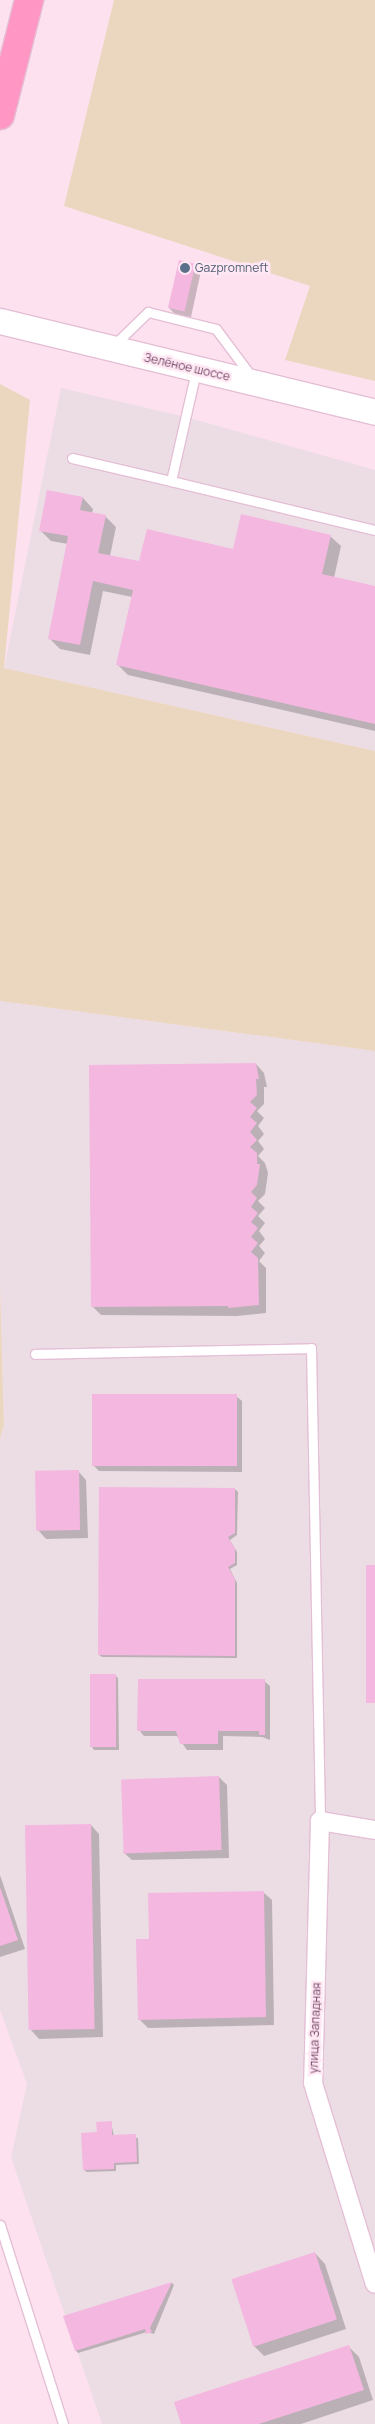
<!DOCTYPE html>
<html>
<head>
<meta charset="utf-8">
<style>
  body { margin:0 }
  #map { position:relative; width:375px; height:2424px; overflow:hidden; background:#fde1ee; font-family:Manrope,sans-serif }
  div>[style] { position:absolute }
  .industrial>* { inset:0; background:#ecdde5 }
  .green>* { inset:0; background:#ebd7bf }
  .shadow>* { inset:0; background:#0003 }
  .building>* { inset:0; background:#f4b7e0; transform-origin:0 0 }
  .roads { filter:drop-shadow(1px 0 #e4bfd5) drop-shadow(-1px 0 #e4bfd5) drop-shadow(0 1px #e4bfd5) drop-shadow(0 -1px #e4bfd5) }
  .service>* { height:9px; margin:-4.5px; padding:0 4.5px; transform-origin:4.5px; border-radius:4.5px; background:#fff }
  .minor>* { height:18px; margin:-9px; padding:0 9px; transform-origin:9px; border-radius:9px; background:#fff }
  .secondary>* { height:25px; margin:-12.5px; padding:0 12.5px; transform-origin:12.5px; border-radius:12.5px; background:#fff }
  .primary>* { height:28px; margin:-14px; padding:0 14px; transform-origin:14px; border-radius:14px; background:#ff96c4 }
  .dots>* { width:14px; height:14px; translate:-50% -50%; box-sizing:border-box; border:2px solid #ffe8f3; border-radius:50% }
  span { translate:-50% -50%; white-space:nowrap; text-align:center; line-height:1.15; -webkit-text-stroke:5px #ffe8f3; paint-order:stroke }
  .service-label { font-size:12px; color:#4e5e75 }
  .left { translate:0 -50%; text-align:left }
  .street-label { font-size:12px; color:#764768 }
</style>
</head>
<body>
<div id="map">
  <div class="industrial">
    <div style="clip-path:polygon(61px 388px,186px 417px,375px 470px,375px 751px,4px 668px)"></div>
    <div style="clip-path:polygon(0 1001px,375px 1051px,375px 2424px,102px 2424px,11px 2157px,27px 2084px,0 2010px,0 1439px,4px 1425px,0 1283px)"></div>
  </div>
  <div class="green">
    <div style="clip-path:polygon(114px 0,375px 0,375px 381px,285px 360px,310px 286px,64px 206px)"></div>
    <div style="clip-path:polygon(0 384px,30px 400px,4px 668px,375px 751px,375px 1051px,0 1001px)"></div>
    <div style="clip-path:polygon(0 1283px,4px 1425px,0 1439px)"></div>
  </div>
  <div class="shadow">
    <div style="clip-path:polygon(196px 266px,201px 271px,191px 317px,175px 314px,169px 308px)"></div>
    <div style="clip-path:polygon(83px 498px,93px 509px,92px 514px,105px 516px,116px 527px,110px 556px,140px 563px,330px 536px,341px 546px,334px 578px,375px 587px,375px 731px,128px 675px,117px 664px,132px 597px,103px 591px,90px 655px,60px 649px,49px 638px,68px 544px,51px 541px,40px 530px)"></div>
    <div style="clip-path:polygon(256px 1064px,264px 1073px,267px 1087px,264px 1087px,264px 1104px,257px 1111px,264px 1118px,258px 1126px,264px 1134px,258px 1141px,264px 1149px,258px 1156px,265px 1163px,268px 1173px,265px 1194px,258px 1201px,265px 1208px,258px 1216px,265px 1223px,259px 1231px,265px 1239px,259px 1246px,265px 1253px,259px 1261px,266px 1268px,266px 1313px,237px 1316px,101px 1315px,93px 1307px)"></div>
    <div style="clip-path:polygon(236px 1396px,242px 1401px,242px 1472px,99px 1471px,93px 1465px)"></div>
    <div style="clip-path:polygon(78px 1471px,86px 1480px,88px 1538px,46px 1539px,38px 1530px)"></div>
    <div style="clip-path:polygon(235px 1489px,238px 1492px,237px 1535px,230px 1540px,237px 1552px,237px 1565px,230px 1569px,237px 1583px,237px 1658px,102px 1657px,99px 1655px)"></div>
    <div style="clip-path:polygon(115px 1675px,118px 1678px,119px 1750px,94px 1750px,92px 1747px)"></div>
    <div style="clip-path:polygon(264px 1681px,270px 1686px,270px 1740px,262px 1737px,223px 1736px,223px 1750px,187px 1750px,177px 1736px,144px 1736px,139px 1730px)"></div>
    <div style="clip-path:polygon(219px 1777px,227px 1785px,229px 1858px,132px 1860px,123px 1852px)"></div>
    <div style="clip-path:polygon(91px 1825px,99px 1834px,103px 2037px,39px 2039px,31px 2030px)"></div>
    <div style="clip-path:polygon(0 1875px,25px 1949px,0 1957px)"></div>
    <div style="clip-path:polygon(263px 1892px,272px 1900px,274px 2025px,148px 2028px,139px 2019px,150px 1940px)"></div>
    <div style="clip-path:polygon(111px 2122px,114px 2136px,138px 2138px,139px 2164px,116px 2165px,116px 2171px,87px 2172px,84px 2170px,99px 2134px)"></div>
    <div style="clip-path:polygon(315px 2253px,325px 2264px,346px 2329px,264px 2356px,253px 2345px)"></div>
    <div style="clip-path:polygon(172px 2283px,174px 2285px,154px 2334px,147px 2332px,78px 2353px,76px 2351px,65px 2317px)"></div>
    <div style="clip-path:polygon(349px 2347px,359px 2357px,373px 2400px,301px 2424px,182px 2424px)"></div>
  </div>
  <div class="building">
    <div style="left:179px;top:260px;width:17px;height:49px;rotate:13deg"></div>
    <div style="clip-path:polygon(47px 490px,83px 497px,80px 510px,106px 515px,98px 553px,139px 561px,147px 529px,233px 549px,241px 514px,331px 535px,322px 574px,375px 586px,375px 724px,116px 665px,133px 590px,93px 581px,80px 645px,48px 639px,68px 536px,39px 531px)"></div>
    <div style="clip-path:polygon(256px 1063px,259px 1079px,256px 1079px,257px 1095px,250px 1102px,257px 1108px,250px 1117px,257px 1123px,250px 1132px,257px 1140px,250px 1147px,257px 1153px,257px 1164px,260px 1164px,257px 1185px,251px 1192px,257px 1198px,251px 1207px,258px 1213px,251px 1222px,258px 1228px,251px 1237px,258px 1243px,251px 1252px,258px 1258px,259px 1305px,228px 1308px,228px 1306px,91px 1307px,89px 1065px)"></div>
    <div style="left:92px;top:1394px;width:145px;height:72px"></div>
    <div style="left:79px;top:1470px;width:60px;height:44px;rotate:89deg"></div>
    <div style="clip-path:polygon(99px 1487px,235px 1488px,235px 1533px,228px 1537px,235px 1549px,235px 1563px,228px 1567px,235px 1579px,235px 1656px,98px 1655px)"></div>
    <div style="left:366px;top:1565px;width:9px;height:138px"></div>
    <div style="left:90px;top:1674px;width:26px;height:73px"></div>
    <div style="clip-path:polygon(138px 1679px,265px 1679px,265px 1735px,259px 1735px,259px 1731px,218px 1731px,218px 1744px,180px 1744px,176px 1731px,137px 1731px)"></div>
    <div style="left:219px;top:1776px;width:74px;height:98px;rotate:88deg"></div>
    <div style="left:91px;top:1824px;width:205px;height:66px;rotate:89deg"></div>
    <div style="clip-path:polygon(0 1887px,18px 1940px,0 1946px)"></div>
    <div style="clip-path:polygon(264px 1891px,266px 2017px,138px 2020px,136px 1939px,149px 1939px,148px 1893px)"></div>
    <div style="clip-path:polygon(112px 2121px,112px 2135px,136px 2134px,137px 2162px,114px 2163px,114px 2169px,83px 2170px,81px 2133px,97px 2132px,96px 2122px)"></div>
    <div style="left:315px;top:2252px;width:71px;height:88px;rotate:72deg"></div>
    <div style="clip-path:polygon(172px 2282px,150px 2328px,152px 2332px,146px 2334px,145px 2329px,75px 2351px,63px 2316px)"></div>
    <div style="clip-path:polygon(349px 2345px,364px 2390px,259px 2424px,181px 2424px,174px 2402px)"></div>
  </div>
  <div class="roads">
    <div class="service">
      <div style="left:113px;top:346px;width:49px;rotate:-44.2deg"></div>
      <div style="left:148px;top:312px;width:70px;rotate:14deg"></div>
      <div style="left:216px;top:329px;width:59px;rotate:53.3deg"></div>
      <div style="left:196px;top:371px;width:113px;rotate:102.8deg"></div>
      <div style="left:171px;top:481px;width:210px;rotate:13.5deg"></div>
      <div style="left:72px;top:458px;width:102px;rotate:13.1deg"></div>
      <div style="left:35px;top:1354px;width:276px;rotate:-1.2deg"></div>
      <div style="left:311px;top:1348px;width:473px;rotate:88.9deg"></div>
      <div style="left:0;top:2225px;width:209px;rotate:72.4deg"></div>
    </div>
    <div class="minor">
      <div style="left:375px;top:1830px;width:56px;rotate:-170.7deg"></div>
      <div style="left:320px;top:1821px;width:262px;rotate:91.5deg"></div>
      <div style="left:313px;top:2083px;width:210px;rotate:72.9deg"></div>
    </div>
    <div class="secondary">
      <div style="left:0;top:321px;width:386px;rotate:13.6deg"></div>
    </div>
    <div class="primary">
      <div style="left:0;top:115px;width:119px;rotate:-75.8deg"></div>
    </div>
  </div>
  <div class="dots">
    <div style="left:185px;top:268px;background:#5c6f8a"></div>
  </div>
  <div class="service-label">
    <span class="left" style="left:195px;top:268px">Gazpromneft</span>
  </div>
  <div class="street-label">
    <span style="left:187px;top:367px;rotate:13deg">Зелёное шоссе</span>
    <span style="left:315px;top:2028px;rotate:-88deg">улица Западная</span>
  </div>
</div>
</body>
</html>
